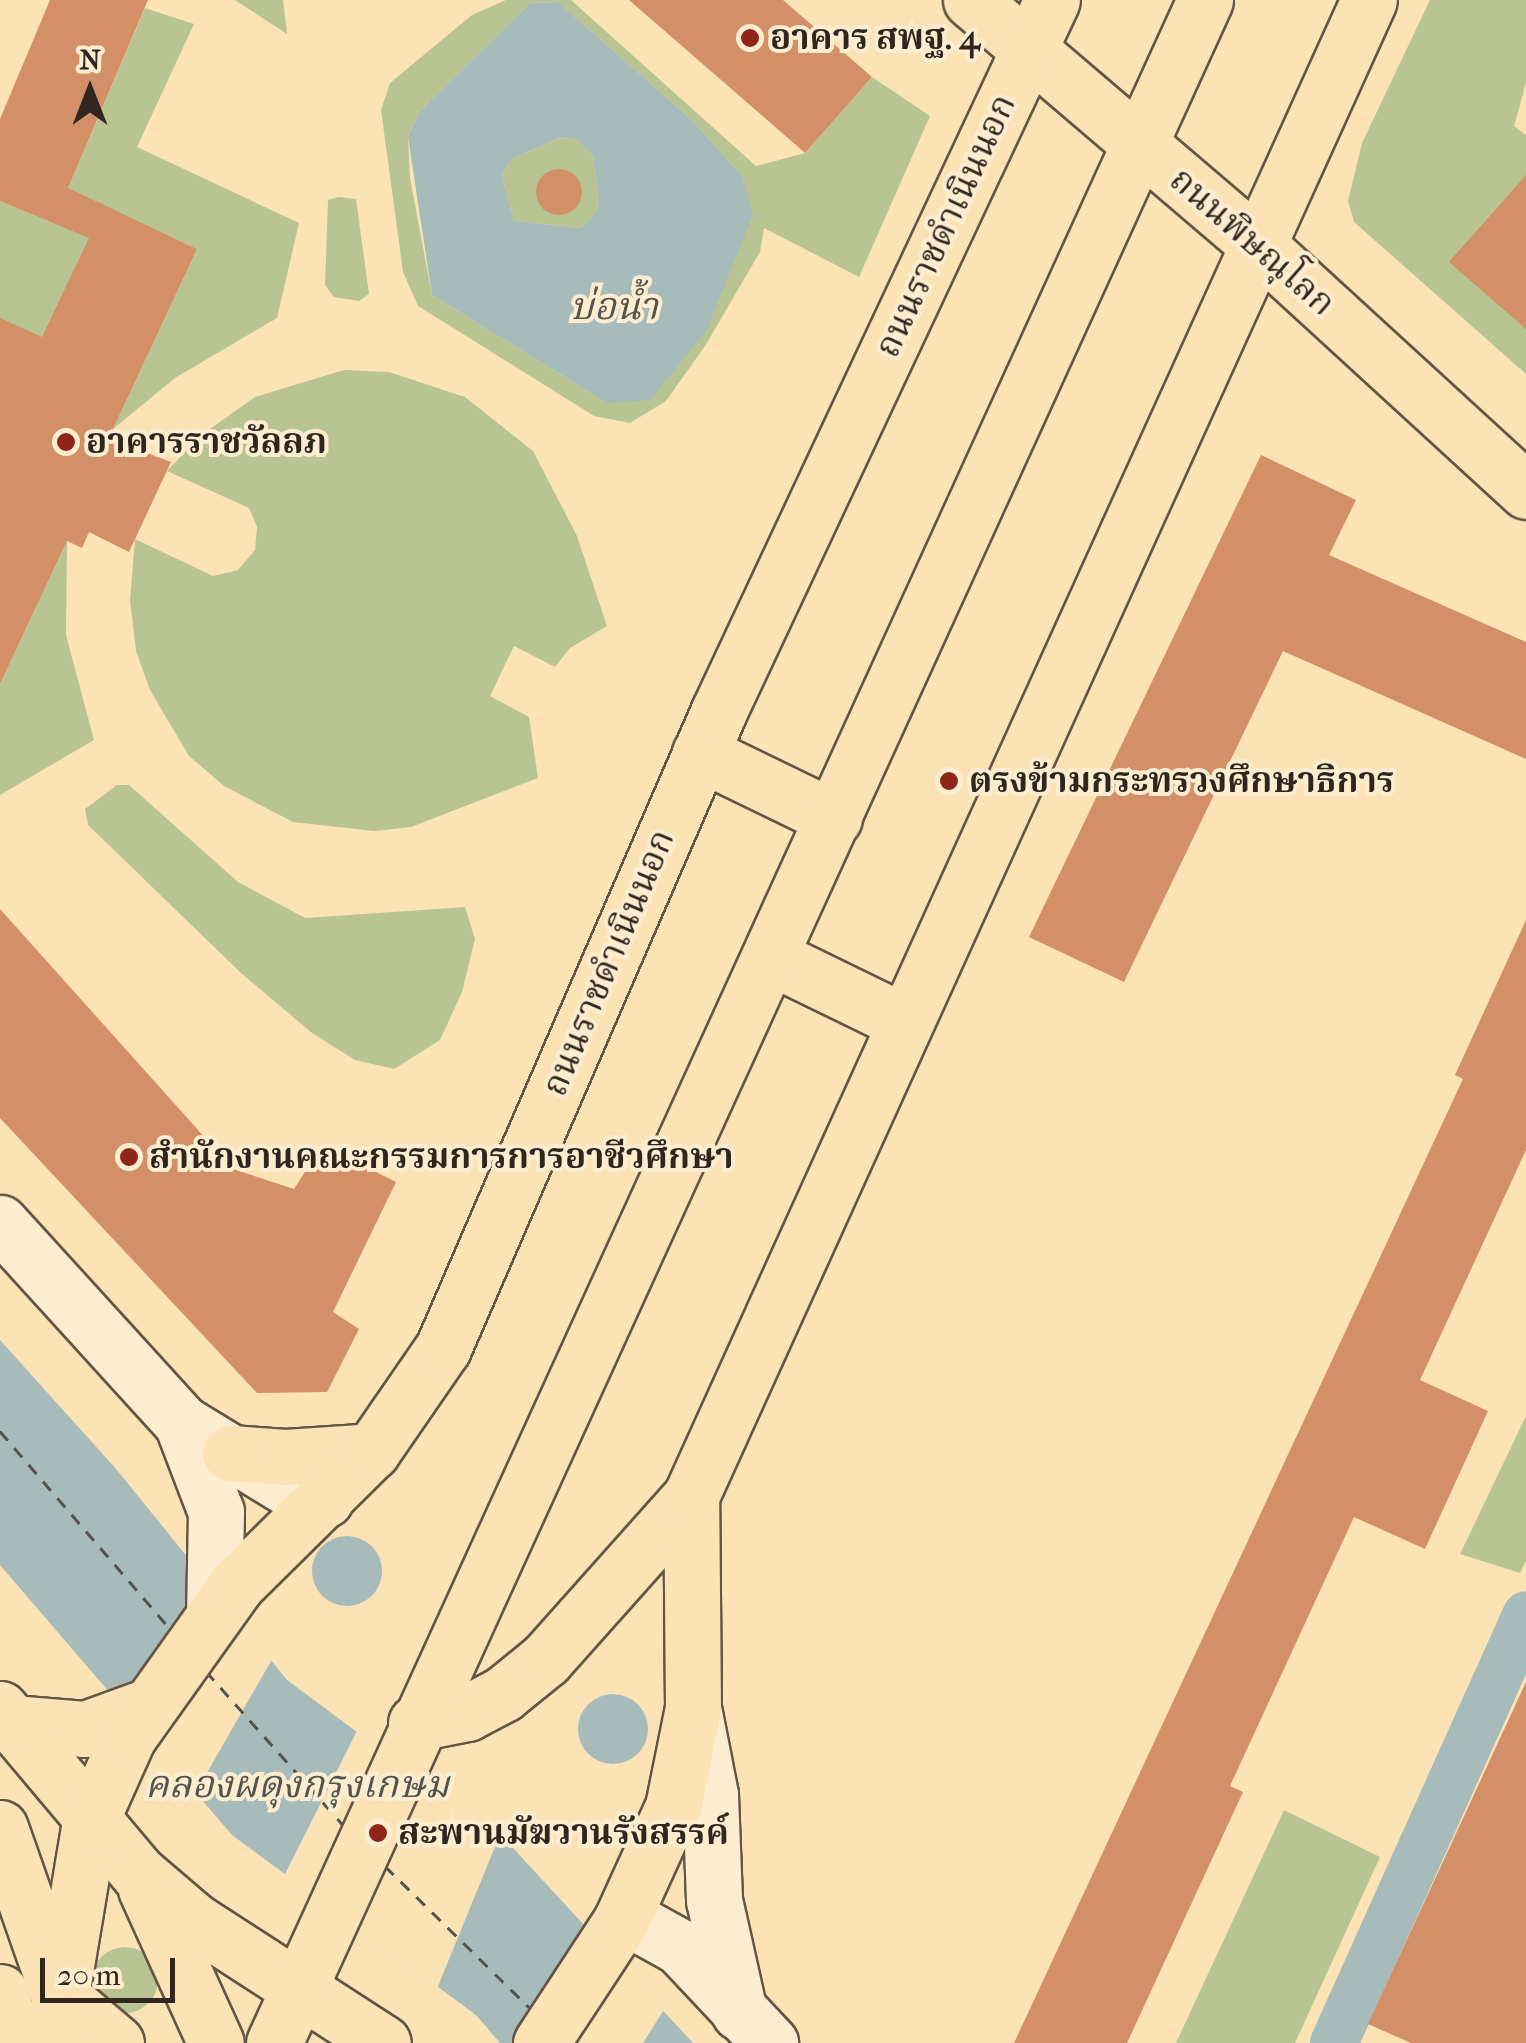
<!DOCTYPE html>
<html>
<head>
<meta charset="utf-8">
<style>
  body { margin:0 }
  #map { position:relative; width:1526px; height:2043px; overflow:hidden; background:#fce3b6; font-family:"IM FELL French Canon","Noto Serif Thai",serif }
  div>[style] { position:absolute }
  .green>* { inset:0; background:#b8c593 }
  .round { border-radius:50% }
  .water>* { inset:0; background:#a6bbba }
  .pier>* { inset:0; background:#fce3b6 }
  .canal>* { height:48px; margin:-24px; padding:0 24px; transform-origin:24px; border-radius:24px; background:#a6bbba }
  .ferry>* { height:2.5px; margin-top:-1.25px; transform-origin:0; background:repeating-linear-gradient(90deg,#54534d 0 12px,transparent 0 22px) }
  .building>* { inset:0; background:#d28f68 }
  .roads { filter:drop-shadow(2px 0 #645544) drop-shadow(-2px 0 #645544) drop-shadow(0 2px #645544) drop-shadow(0 -2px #645544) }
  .minor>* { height:55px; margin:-27.5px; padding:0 27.5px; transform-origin:27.5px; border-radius:27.5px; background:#fdedd0 }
  .major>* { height:55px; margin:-27.5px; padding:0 27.5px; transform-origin:27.5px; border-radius:27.5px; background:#fce3b6 }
  .dots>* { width:28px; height:28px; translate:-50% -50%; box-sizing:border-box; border:5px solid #fdedd0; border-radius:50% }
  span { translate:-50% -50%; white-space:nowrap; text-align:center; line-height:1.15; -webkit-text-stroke:8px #fdedd0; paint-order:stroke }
  .poi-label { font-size:35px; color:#31261e; font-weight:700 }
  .left { translate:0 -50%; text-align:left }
  .street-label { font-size:35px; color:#31261e }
  .water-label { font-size:38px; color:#54534d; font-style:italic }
  .north { position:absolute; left:40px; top:40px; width:100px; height:100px; -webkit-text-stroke:8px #fdedd0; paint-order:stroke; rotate:0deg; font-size:28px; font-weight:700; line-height:40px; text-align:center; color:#31261e }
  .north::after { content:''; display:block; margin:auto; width:35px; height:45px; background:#31261e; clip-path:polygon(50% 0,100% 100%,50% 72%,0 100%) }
  .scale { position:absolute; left:40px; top:1958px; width:135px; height:45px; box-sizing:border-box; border:5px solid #31261e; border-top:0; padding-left:12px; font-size:30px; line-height:35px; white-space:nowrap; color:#31261e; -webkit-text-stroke:8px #fdedd0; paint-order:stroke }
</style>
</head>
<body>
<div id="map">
  <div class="green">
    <div style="clip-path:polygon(235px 0,283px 0,287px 34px)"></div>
    <div style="clip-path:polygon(evenodd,506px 0,571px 0,756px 166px,805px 153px,872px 77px,930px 116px,859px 277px,764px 228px,760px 252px,705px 346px,666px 401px,630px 423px,594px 416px,418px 306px,403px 272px,381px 110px,390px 83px,472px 15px,506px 0,558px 2px,693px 121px,742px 176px,607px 403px,432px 295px,410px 178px,408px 137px,420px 111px,530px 3px,558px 2px)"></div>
    <div style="clip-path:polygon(1430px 0,1526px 0,1526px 83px,1514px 126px,1526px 135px,1526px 374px,1354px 222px,1348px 201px,1362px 143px)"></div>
    <div style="clip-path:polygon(145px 8px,194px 24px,137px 147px,299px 223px,277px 318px,175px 378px,113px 429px,197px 249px,105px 206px,20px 386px,0 323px,0 201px,53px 223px)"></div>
    <div style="clip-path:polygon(561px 137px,577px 140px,593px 155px,599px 205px,593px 218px,581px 228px,514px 221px,502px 176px,510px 160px)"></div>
    <div style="clip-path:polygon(338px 197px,356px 199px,369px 294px,359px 301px,334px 297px,325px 285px,328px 200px)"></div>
    <div style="clip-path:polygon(344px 370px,389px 372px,465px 397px,533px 451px,577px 536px,607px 626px,570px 648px,555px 667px,514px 646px,490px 696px,529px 717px,538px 778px,411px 827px,374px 831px,293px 822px,224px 786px,189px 756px,150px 690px,136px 651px,130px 600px,135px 539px,213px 576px,238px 570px,255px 550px,257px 527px,249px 508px,167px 471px,200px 436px,255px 397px)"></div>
    <div style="clip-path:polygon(67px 541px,66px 635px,94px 740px,0 795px,0 684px)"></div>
    <div style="clip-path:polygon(117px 785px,129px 785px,238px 882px,305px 918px,465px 907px,475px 939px,462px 992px,440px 1040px,394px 1069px,355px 1060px,312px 1033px,241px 973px,88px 825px,85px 809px)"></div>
    <div style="clip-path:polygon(1526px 1416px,1526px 1561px,1520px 1573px,1460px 1554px)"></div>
    <div style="clip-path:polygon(1284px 1810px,1380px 1857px,1295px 2043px,1176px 2043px)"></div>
    <div class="round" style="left:92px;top:1947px;width:66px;height:66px"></div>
  </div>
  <div class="water">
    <div style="clip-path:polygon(evenodd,558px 2px,693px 121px,742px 176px,753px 215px,706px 331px,650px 400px,607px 403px,432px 295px,408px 137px,420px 111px,530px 3px,558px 2px,561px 137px,577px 140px,593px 155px,599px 205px,593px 217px,581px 228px,514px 221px,502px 176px,510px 160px,561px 137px)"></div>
    <div style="clip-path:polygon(0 1340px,117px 1470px,287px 1680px,513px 1848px,693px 2043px,500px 2043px,476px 2015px,232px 1835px,0 1565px)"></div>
    <div class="round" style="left:312px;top:1536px;width:70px;height:70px"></div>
    <div class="round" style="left:578px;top:1694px;width:70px;height:70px"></div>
  </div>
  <div class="pier">
    <div style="clip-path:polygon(208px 1576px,274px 1656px,193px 1797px,115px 1707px)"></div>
    <div style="clip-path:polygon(359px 1727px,501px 1832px,436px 1991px,283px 1878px)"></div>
    <div style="clip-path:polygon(596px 1927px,667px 2005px,643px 2043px,525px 2043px)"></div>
  </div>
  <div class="canal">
    <div style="left:1334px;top:2043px;width:469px;rotate:-65.8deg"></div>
  </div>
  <div class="ferry">
    <div style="left:0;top:1431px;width:264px;rotate:49.3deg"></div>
    <div style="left:206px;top:1671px;width:208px;rotate:48.3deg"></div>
    <div style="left:385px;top:1866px;width:207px;rotate:44.4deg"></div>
  </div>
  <div class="building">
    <div style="clip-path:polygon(50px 0,148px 0,68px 188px,197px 249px,113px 429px,134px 438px,129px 446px,171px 462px,129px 552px,89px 532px,82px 548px,67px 541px,0 684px,0 318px,42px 337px,89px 238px,0 201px,0 119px)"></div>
    <div style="clip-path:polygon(629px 0,783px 0,872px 77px,805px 153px)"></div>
    <div class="round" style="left:536px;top:169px;width:46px;height:46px"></div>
    <div style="clip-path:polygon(1526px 175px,1526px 329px,1449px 262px)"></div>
    <div style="clip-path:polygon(1261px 455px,1356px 500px,1329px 555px,1526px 642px,1526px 759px,1283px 651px,1124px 982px,1029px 937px)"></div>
    <div style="clip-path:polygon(0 909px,233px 1169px,294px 1189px,322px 1145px,396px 1182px,333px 1312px,359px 1329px,327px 1392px,257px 1393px,0 1118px)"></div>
    <div style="clip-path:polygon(1526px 920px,1526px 1150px,1420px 1380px,1488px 1411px,1425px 1549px,1354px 1517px,1230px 1786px,1243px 1792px,1127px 2043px,1014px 2043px,1463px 1079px,1455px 1075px)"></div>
    <div style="clip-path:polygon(1526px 1682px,1526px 2043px,1411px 2043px,1368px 2024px)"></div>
  </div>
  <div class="roads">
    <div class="minor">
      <div style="left:0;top:1223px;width:270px;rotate:47.7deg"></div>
      <div style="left:182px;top:1423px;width:127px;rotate:31.4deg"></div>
      <div style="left:290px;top:1489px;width:37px;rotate:16deg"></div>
      <div style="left:182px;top:1423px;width:95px;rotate:69.1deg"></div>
      <div style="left:216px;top:1512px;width:101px;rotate:91.1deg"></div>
      <div style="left:693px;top:1708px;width:89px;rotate:78.9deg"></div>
      <div style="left:710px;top:1795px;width:105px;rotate:87.8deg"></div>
      <div style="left:714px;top:1900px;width:115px;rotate:77.4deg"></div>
      <div style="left:624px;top:1916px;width:64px;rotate:29deg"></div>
      <div style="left:680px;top:1947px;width:132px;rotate:46.8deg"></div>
    </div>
    <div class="major">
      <div style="left:971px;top:0;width:377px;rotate:40.5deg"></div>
      <div style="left:1258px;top:245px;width:364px;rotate:42.5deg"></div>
      <div style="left:700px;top:753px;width:149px;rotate:25.9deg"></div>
      <div style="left:773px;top:958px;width:146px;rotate:26deg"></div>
      <div style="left:230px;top:1453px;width:55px;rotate:4.2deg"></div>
      <div style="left:285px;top:1457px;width:87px;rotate:-3.9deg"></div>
      <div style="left:0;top:1709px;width:214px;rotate:49.9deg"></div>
      <div style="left:138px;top:1873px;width:72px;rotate:40.5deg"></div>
      <div style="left:193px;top:1920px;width:226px;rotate:32.9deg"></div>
      <div style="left:12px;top:1723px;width:73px;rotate:4.7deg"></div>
      <div style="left:85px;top:1729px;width:68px;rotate:-19.8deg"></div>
      <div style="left:416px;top:1723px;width:52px;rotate:-11.1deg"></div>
      <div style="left:467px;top:1713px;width:41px;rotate:-27.8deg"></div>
      <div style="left:503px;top:1694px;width:55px;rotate:-39.1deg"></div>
      <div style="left:546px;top:1659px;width:218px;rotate:-48.3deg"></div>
      <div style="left:0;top:1828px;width:176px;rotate:70.7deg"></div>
      <div style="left:58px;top:1994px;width:76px;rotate:40.2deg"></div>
      <div style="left:146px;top:1889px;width:169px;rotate:65.6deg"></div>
      <div style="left:0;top:1992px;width:53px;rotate:73.6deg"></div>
      <div style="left:53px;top:2043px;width:224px;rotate:-80.5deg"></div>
      <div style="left:90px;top:1822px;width:93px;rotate:-65.9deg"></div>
      <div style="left:128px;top:1737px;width:188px;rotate:-54.5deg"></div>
      <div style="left:237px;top:1584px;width:190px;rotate:-44.6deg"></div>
      <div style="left:372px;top:1451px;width:125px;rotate:-55.4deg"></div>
      <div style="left:443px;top:1348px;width:692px;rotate:-66.58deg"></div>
      <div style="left:718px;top:713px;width:787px;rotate:-64.9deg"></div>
      <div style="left:274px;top:2043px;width:2245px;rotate:-65.5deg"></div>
      <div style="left:541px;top:2043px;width:146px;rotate:-56.7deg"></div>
      <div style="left:621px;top:1921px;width:125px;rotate:-65.5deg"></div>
      <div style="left:673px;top:1807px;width:101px;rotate:-78.6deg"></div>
      <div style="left:693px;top:1708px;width:212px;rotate:-90.5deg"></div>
      <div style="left:691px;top:1496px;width:1642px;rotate:-65.62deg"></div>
    </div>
  </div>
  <div class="dots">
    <div style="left:750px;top:38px;background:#8f2418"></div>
    <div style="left:66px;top:442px;background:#8f2418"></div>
    <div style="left:949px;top:781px;background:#8f2418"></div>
    <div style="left:129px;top:1157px;background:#8f2418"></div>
    <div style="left:378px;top:1833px;background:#8f2418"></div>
  </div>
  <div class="poi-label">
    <span class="left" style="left:770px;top:38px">อาคาร สพฐ. 4</span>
    <span class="left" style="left:86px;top:442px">อาคารราชวัลลภ</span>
    <span class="left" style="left:969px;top:781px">ตรงข้ามกระทรวงศึกษาธิการ</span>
    <span class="left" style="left:149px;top:1157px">สำนักงานคณะกรรมการการอาชีวศึกษา</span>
    <span class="left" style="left:398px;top:1833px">สะพานมัฆวานรังสรรค์</span>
  </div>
  <div class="street-label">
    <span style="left:946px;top:226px;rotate:-65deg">ถนนราชดำเนินนอก</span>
    <span style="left:1252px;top:242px;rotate:41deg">ถนนพิษณุโลก</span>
    <span style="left:609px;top:963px;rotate:-67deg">ถนนราชดำเนินนอก</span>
  </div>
  <div class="water-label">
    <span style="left:614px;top:307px">บ่อน้ำ</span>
    <span style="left:297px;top:1785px">คลองผดุงกรุงเกษม</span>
  </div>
  <div class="north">N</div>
  <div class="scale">20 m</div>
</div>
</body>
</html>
